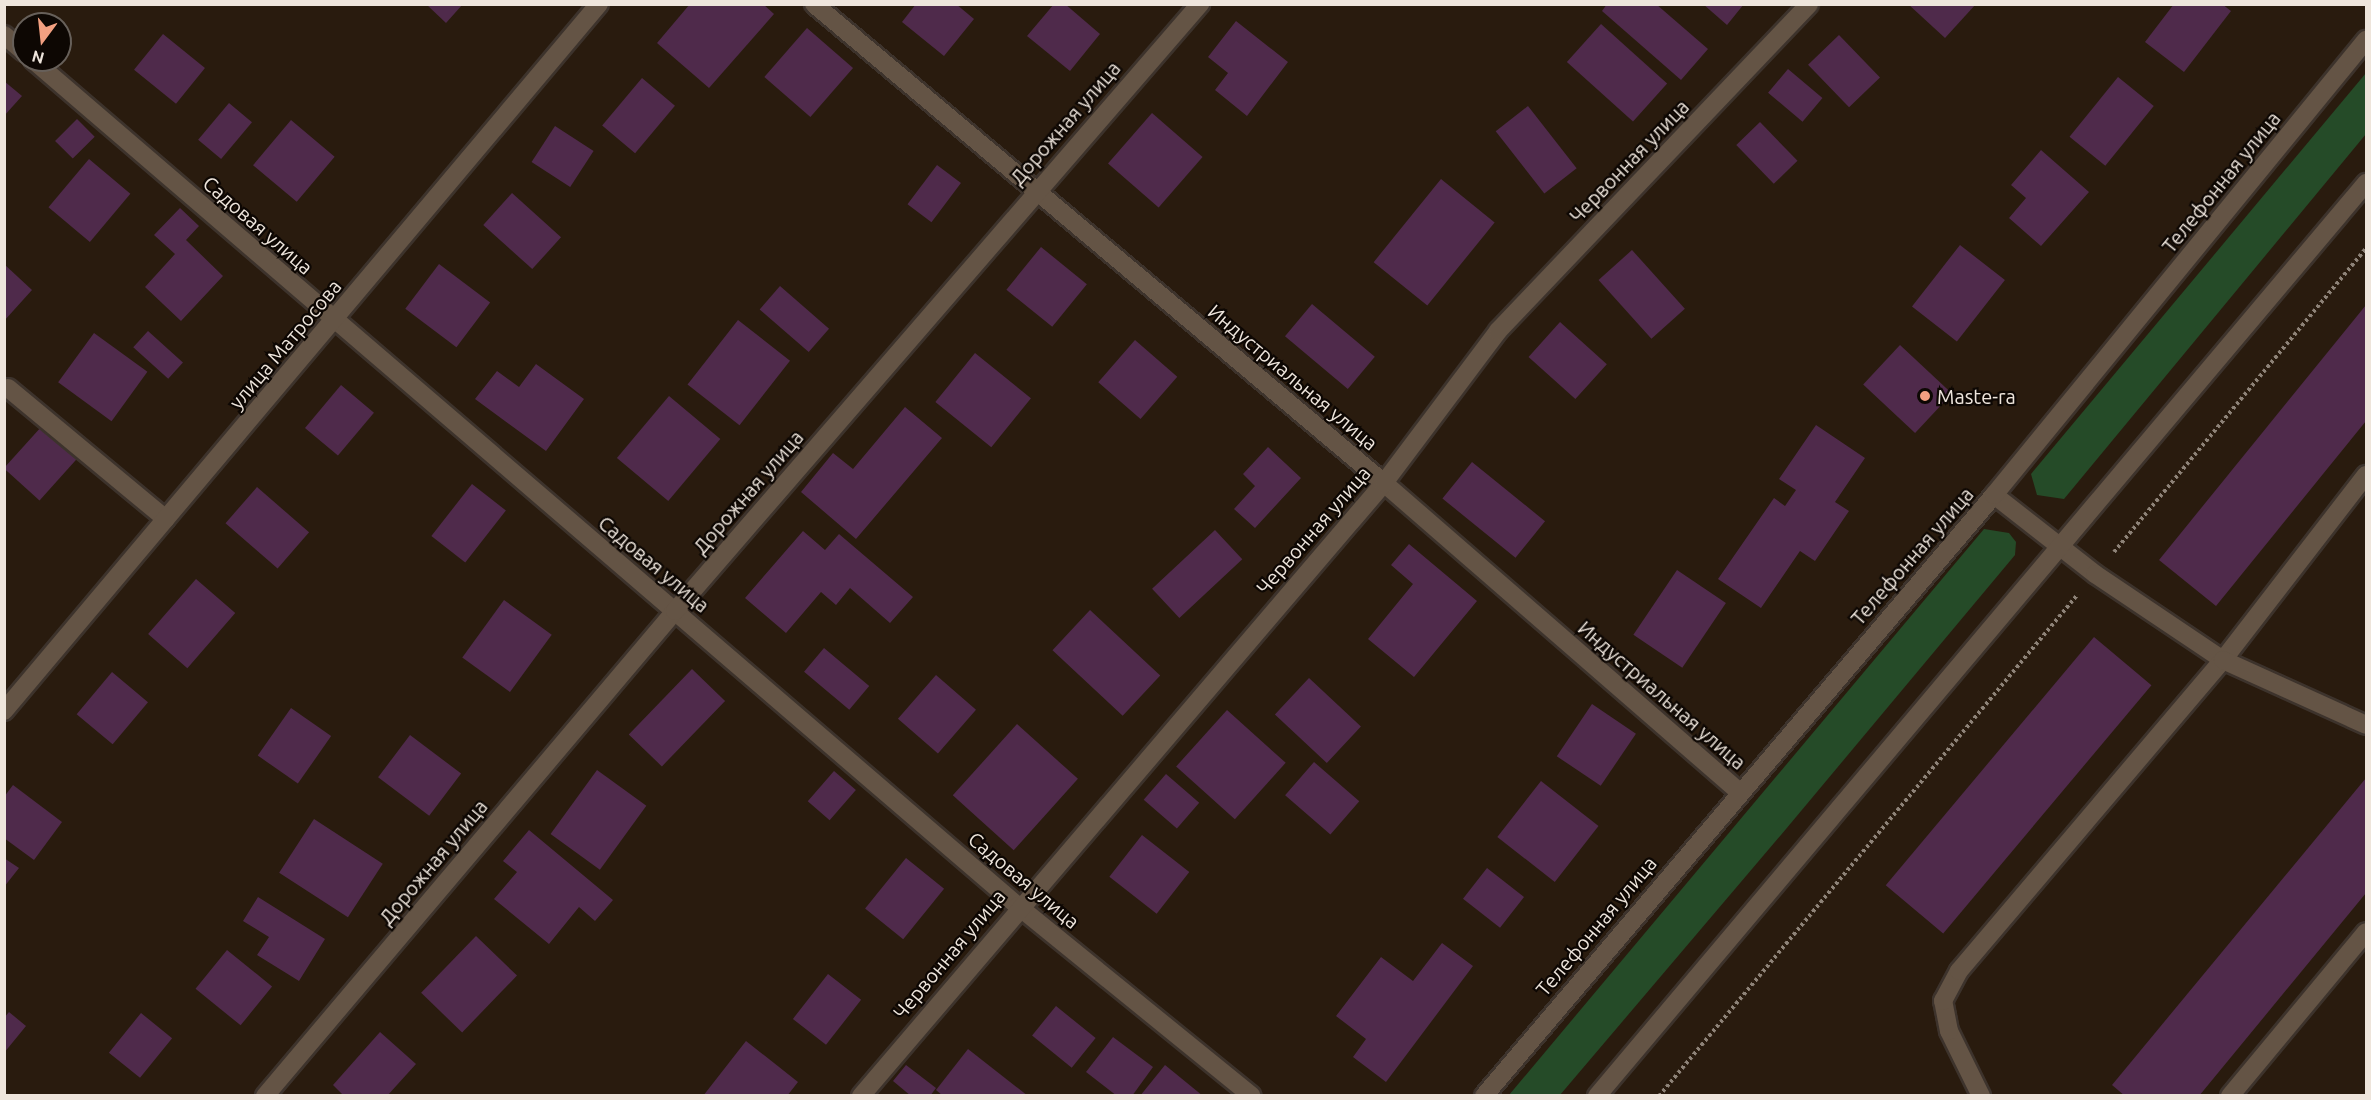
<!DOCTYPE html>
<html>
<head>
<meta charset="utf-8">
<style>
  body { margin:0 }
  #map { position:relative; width:2371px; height:1100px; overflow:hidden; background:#291b0e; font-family:Ubuntu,sans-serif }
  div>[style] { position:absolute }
  .green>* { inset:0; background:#254b28 }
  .building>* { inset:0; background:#4f2a4b; transform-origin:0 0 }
  .path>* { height:4px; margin-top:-2px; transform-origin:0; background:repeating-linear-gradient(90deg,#8e8378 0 3px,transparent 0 6px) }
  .roads { filter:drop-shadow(2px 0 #3d332c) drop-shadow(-2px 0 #3d332c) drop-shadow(0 2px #3d332c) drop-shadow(0 -2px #3d332c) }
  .minor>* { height:18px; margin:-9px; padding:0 9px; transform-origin:9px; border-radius:9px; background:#645445 }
  .dots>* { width:16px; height:16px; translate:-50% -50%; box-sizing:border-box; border:3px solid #0d0703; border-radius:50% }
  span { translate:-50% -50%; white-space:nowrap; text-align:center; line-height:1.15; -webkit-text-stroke:4.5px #0d0703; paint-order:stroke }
  .street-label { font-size:20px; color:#eee5dc }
  .poi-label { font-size:20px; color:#eee5dc }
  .left { translate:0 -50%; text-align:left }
  .frame { position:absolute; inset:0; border:6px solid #eee5dc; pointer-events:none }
  .north { position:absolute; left:12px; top:12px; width:60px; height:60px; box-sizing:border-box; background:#0d0703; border:2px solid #67605a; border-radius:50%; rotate:195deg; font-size:16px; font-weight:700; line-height:24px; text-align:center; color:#eee5dc }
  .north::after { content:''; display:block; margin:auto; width:21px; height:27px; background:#f3a081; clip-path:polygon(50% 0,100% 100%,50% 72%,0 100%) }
</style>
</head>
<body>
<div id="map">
  <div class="green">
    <div style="clip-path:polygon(2366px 73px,2366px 134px,2064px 499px,2037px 495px,2031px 474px)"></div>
    <div style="clip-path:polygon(1984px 529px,2009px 533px,2016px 542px,2015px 555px,1786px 829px,1560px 1095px,1509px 1095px)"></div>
  </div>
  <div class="building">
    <div style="clip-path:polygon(426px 4px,463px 4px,446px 23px)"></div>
    <div style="clip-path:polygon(690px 4px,763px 4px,774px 14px,709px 88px,657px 43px)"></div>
    <div style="clip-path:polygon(916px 4px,956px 4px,974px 19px,944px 56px,902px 22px)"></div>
    <div style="clip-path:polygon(1054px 4px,1065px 4px,1100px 34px,1070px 71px,1027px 36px)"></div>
    <div style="clip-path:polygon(1607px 4px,1656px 4px,1708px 49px,1681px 80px,1602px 11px)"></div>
    <div style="clip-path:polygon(1703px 4px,1744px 4px,1727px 25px)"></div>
    <div style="clip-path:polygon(1908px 4px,1976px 4px,1945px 38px)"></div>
    <div style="clip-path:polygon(2174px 4px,2222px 4px,2231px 11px,2184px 72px,2145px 42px)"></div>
    <div style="clip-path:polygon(1236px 21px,1288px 62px,1247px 116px,1215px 90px,1228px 73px,1208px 57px)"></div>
    <div style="left:1601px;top:24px;width:89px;height:51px;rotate:42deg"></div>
    <div style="left:807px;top:28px;width:61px;height:65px;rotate:41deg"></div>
    <div style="left:163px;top:34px;width:54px;height:46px;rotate:39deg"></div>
    <div style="left:1839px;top:35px;width:59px;height:43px;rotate:46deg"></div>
    <div style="left:1788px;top:69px;width:45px;height:31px;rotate:40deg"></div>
    <div style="left:2118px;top:77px;width:46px;height:77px;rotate:39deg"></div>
    <div style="left:642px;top:78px;width:43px;height:62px;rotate:40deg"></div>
    <div style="clip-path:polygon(4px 81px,22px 96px,4px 116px)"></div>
    <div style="left:229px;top:103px;width:30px;height:48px;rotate:40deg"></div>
    <div style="left:1528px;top:106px;width:79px;height:41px;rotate:52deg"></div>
    <div style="left:1152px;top:113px;width:67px;height:67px;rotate:41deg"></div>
    <div style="left:77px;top:119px;width:25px;height:31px;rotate:45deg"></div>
    <div style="left:291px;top:120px;width:57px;height:59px;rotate:40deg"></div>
    <div style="left:1760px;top:122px;width:54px;height:33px;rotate:46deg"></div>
    <div style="left:555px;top:126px;width:46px;height:43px;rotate:33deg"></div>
    <div style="clip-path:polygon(2041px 150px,2089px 192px,2041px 246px,2009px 218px,2026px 198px,2011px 185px)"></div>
    <div style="left:89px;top:159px;width:54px;height:63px;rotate:40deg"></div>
    <div style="left:937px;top:165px;width:30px;height:49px;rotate:37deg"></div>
    <div style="left:1441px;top:179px;width:69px;height:107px;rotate:39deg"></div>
    <div style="left:512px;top:193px;width:66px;height:43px;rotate:42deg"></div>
    <div style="clip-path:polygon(180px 208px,199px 226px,186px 240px,223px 276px,181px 321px,145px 287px,175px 254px,154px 235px)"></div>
    <div style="left:1960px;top:245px;width:57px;height:78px;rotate:38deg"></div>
    <div style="left:1041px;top:247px;width:59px;height:55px;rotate:39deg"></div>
    <div style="left:1632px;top:250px;width:79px;height:45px;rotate:48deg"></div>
    <div style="clip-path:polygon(4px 264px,32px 290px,4px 321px)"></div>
    <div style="left:439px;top:264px;width:64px;height:56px;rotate:37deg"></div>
    <div style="left:780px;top:286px;width:65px;height:31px;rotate:41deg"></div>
    <div style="left:1312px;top:304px;width:82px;height:42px;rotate:40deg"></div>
    <div style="clip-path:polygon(2366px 305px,2366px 421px,2216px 606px,2159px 560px)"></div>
    <div style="left:738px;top:320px;width:66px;height:82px;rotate:38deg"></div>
    <div style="left:1560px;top:322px;width:63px;height:47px;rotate:42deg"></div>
    <div style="left:148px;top:331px;width:47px;height:22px;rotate:42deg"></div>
    <div style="left:94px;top:333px;width:66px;height:61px;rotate:36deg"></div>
    <div style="left:1135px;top:340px;width:56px;height:56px;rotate:41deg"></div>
    <div style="left:1900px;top:345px;width:71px;height:54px;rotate:43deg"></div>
    <div style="left:975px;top:353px;width:72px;height:63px;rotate:39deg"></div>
    <div style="clip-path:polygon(536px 364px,584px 399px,546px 451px,475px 399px,497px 371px,519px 387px)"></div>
    <div style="left:341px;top:385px;width:43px;height:56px;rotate:40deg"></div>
    <div style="left:669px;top:396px;width:67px;height:81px;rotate:40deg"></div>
    <div style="clip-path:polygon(905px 407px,942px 438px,856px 539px,801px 492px,833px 453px,853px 469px)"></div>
    <div style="clip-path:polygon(1816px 425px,1865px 458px,1835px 502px,1849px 511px,1815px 561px,1800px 551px,1761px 608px,1718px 579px,1774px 498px,1785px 506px,1796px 490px,1779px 479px)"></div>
    <div style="left:42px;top:426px;width:48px;height:57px;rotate:42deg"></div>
    <div style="clip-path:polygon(1268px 447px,1301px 478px,1255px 528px,1234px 509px,1255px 486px,1243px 474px)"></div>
    <div style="left:1472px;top:462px;width:94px;height:47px;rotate:39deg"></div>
    <div style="left:472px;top:484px;width:43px;height:66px;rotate:38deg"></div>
    <div style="left:257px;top:487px;width:69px;height:48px;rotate:41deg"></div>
    <div style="left:1215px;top:530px;width:40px;height:86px;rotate:47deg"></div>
    <div style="clip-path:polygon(803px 531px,825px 550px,839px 534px,913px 597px,890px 623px,850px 588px,836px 605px,821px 592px,786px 633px,745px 598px)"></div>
    <div style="clip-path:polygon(1409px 544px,1477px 601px,1414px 677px,1368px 639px,1413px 584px,1391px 565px)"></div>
    <div style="left:1677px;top:570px;width:59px;height:78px;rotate:34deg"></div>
    <div style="left:196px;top:579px;width:52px;height:73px;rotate:41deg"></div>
    <div style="left:504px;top:600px;width:59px;height:71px;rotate:36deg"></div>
    <div style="left:1090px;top:610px;width:96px;height:55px;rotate:43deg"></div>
    <div style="left:2094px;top:637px;width:75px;height:324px;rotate:40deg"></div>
    <div style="left:824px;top:648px;width:59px;height:31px;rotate:40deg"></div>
    <div style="left:692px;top:669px;width:46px;height:91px;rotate:44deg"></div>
    <div style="left:112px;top:672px;width:47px;height:55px;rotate:40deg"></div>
    <div style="left:936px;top:675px;width:53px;height:58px;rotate:41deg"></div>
    <div style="left:1309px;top:678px;width:71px;height:50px;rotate:43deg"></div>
    <div style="left:1592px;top:704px;width:53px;height:63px;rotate:34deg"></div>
    <div style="left:291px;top:708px;width:49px;height:58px;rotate:35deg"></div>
    <div style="left:1227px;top:710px;width:79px;height:76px;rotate:42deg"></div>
    <div style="left:1017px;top:724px;width:82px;height:96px;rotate:42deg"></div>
    <div style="left:410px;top:735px;width:64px;height:53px;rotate:37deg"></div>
    <div style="left:1314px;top:762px;width:60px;height:44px;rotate:41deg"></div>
    <div style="left:597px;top:770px;width:61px;height:79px;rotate:36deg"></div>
    <div style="left:834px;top:771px;width:29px;height:40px;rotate:41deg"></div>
    <div style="left:1166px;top:774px;width:44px;height:34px;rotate:41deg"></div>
    <div style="clip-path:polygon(2366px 778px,2366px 893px,2199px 1096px,2125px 1096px,2112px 1085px)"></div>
    <div style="left:1541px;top:781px;width:73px;height:71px;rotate:38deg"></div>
    <div style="clip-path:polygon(13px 785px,62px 822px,34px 860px,4px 838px,4px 797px)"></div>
    <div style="left:314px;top:819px;width:82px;height:64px;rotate:33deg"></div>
    <div style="clip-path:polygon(529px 830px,613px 900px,595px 921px,579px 907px,549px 944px,494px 899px,517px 872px,503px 861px)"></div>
    <div style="left:1142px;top:835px;width:60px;height:53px;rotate:38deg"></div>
    <div style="clip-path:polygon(4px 858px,19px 868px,4px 887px)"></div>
    <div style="left:906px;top:858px;width:49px;height:65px;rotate:39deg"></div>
    <div style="left:1487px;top:868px;width:47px;height:39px;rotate:38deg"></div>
    <div style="clip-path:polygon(258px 897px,325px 939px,299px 981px,257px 955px,269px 937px,243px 921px)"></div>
    <div style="left:476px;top:936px;width:57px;height:79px;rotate:44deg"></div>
    <div style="clip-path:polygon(1442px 943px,1473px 966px,1386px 1082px,1353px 1057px,1366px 1039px,1336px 1016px,1381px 957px,1413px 981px)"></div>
    <div style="left:227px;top:950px;width:58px;height:50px;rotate:39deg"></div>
    <div style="left:828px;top:974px;width:42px;height:57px;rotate:38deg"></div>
    <div style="left:1056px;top:1006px;width:51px;height:38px;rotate:39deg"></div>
    <div style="clip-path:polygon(9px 1012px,26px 1026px,4px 1053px,4px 1018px)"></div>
    <div style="left:141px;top:1013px;width:40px;height:51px;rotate:39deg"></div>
    <div style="clip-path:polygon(380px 1032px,416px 1064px,387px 1096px,344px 1096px,333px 1085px)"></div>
    <div style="clip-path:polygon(1113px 1037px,1153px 1067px,1132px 1096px,1117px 1096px,1086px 1072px)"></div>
    <div style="clip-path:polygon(746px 1041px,798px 1082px,787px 1096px,703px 1096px)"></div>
    <div style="clip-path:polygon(968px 1049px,1028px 1096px,943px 1096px,936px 1090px)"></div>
    <div style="clip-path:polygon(906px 1065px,936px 1088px,930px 1096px,911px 1096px,893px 1081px)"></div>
    <div style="clip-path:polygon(1165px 1065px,1203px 1096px,1140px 1096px)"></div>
  </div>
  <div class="path">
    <div style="left:2114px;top:552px;width:394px;rotate:-50.3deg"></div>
    <div style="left:1659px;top:1096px;width:654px;rotate:-50.15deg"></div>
  </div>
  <div class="roads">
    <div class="minor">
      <div style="left:814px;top:4px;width:745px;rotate:40.04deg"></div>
      <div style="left:1384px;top:483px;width:469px;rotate:41deg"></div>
      <div style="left:4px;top:35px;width:26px;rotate:40deg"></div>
      <div style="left:33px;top:60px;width:1298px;rotate:40.66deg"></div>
      <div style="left:1018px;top:906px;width:301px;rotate:39.1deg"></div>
      <div style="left:8px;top:388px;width:205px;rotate:39.7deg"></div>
      <div style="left:1994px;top:495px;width:128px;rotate:38deg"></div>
      <div style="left:2095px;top:574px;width:154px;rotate:33.9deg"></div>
      <div style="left:2223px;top:660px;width:234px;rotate:-52.3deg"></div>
      <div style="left:4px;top:711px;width:924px;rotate:-49.92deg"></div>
      <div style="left:265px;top:1096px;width:635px;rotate:-49.79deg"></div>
      <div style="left:675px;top:611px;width:803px;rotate:-49.14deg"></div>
      <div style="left:861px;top:1096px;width:806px;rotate:-49.53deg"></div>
      <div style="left:1384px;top:483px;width:190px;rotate:-53.1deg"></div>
      <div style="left:1498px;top:331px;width:451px;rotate:-46.4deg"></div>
      <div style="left:1484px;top:1096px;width:788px;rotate:-49.68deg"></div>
      <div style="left:1994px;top:495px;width:588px;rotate:-50.73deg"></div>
      <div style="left:1597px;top:1096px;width:1194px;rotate:-49.89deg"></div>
      <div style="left:1981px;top:1096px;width:72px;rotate:-116.2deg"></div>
      <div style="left:1949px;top:1031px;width:31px;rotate:-101deg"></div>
      <div style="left:1943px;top:1001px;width:34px;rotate:-62deg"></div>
      <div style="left:1959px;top:971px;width:408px;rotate:-49.7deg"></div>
      <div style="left:2223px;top:660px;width:157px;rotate:24.4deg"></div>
      <div style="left:2230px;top:1096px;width:213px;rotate:-50.3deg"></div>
    </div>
  </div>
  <div class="dots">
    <div style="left:1925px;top:396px;background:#f3a081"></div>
  </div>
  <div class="street-label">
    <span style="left:1065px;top:123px;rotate:-49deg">Дорожная улица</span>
    <span style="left:1629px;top:161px;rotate:-46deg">Червонная улица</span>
    <span style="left:2221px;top:182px;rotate:-51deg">Телефонная улица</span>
    <span style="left:258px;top:225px;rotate:41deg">Садовая улица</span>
    <span style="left:285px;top:344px;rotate:-50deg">улица Матросова</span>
    <span style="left:1293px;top:377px;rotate:40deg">Индустриальная улица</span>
    <span style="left:748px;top:492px;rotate:-49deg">Дорожная улица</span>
    <span style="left:1313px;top:530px;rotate:-49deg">Червонная улица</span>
    <span style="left:1912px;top:556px;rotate:-49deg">Телефонная улица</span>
    <span style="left:654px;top:564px;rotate:40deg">Садовая улица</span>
    <span style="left:1662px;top:695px;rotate:41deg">Индустриальная улица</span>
    <span style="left:433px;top:862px;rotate:-50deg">Дорожная улица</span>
    <span style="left:1024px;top:880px;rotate:40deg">Садовая улица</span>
    <span style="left:1596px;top:926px;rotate:-50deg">Телефонная улица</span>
    <span style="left:949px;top:954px;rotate:-50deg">Червонная улица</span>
  </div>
  <div class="poi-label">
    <span class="left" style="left:1937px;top:396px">Maste-ra</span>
  </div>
  <div class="frame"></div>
  <div class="north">N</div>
</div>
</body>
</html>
